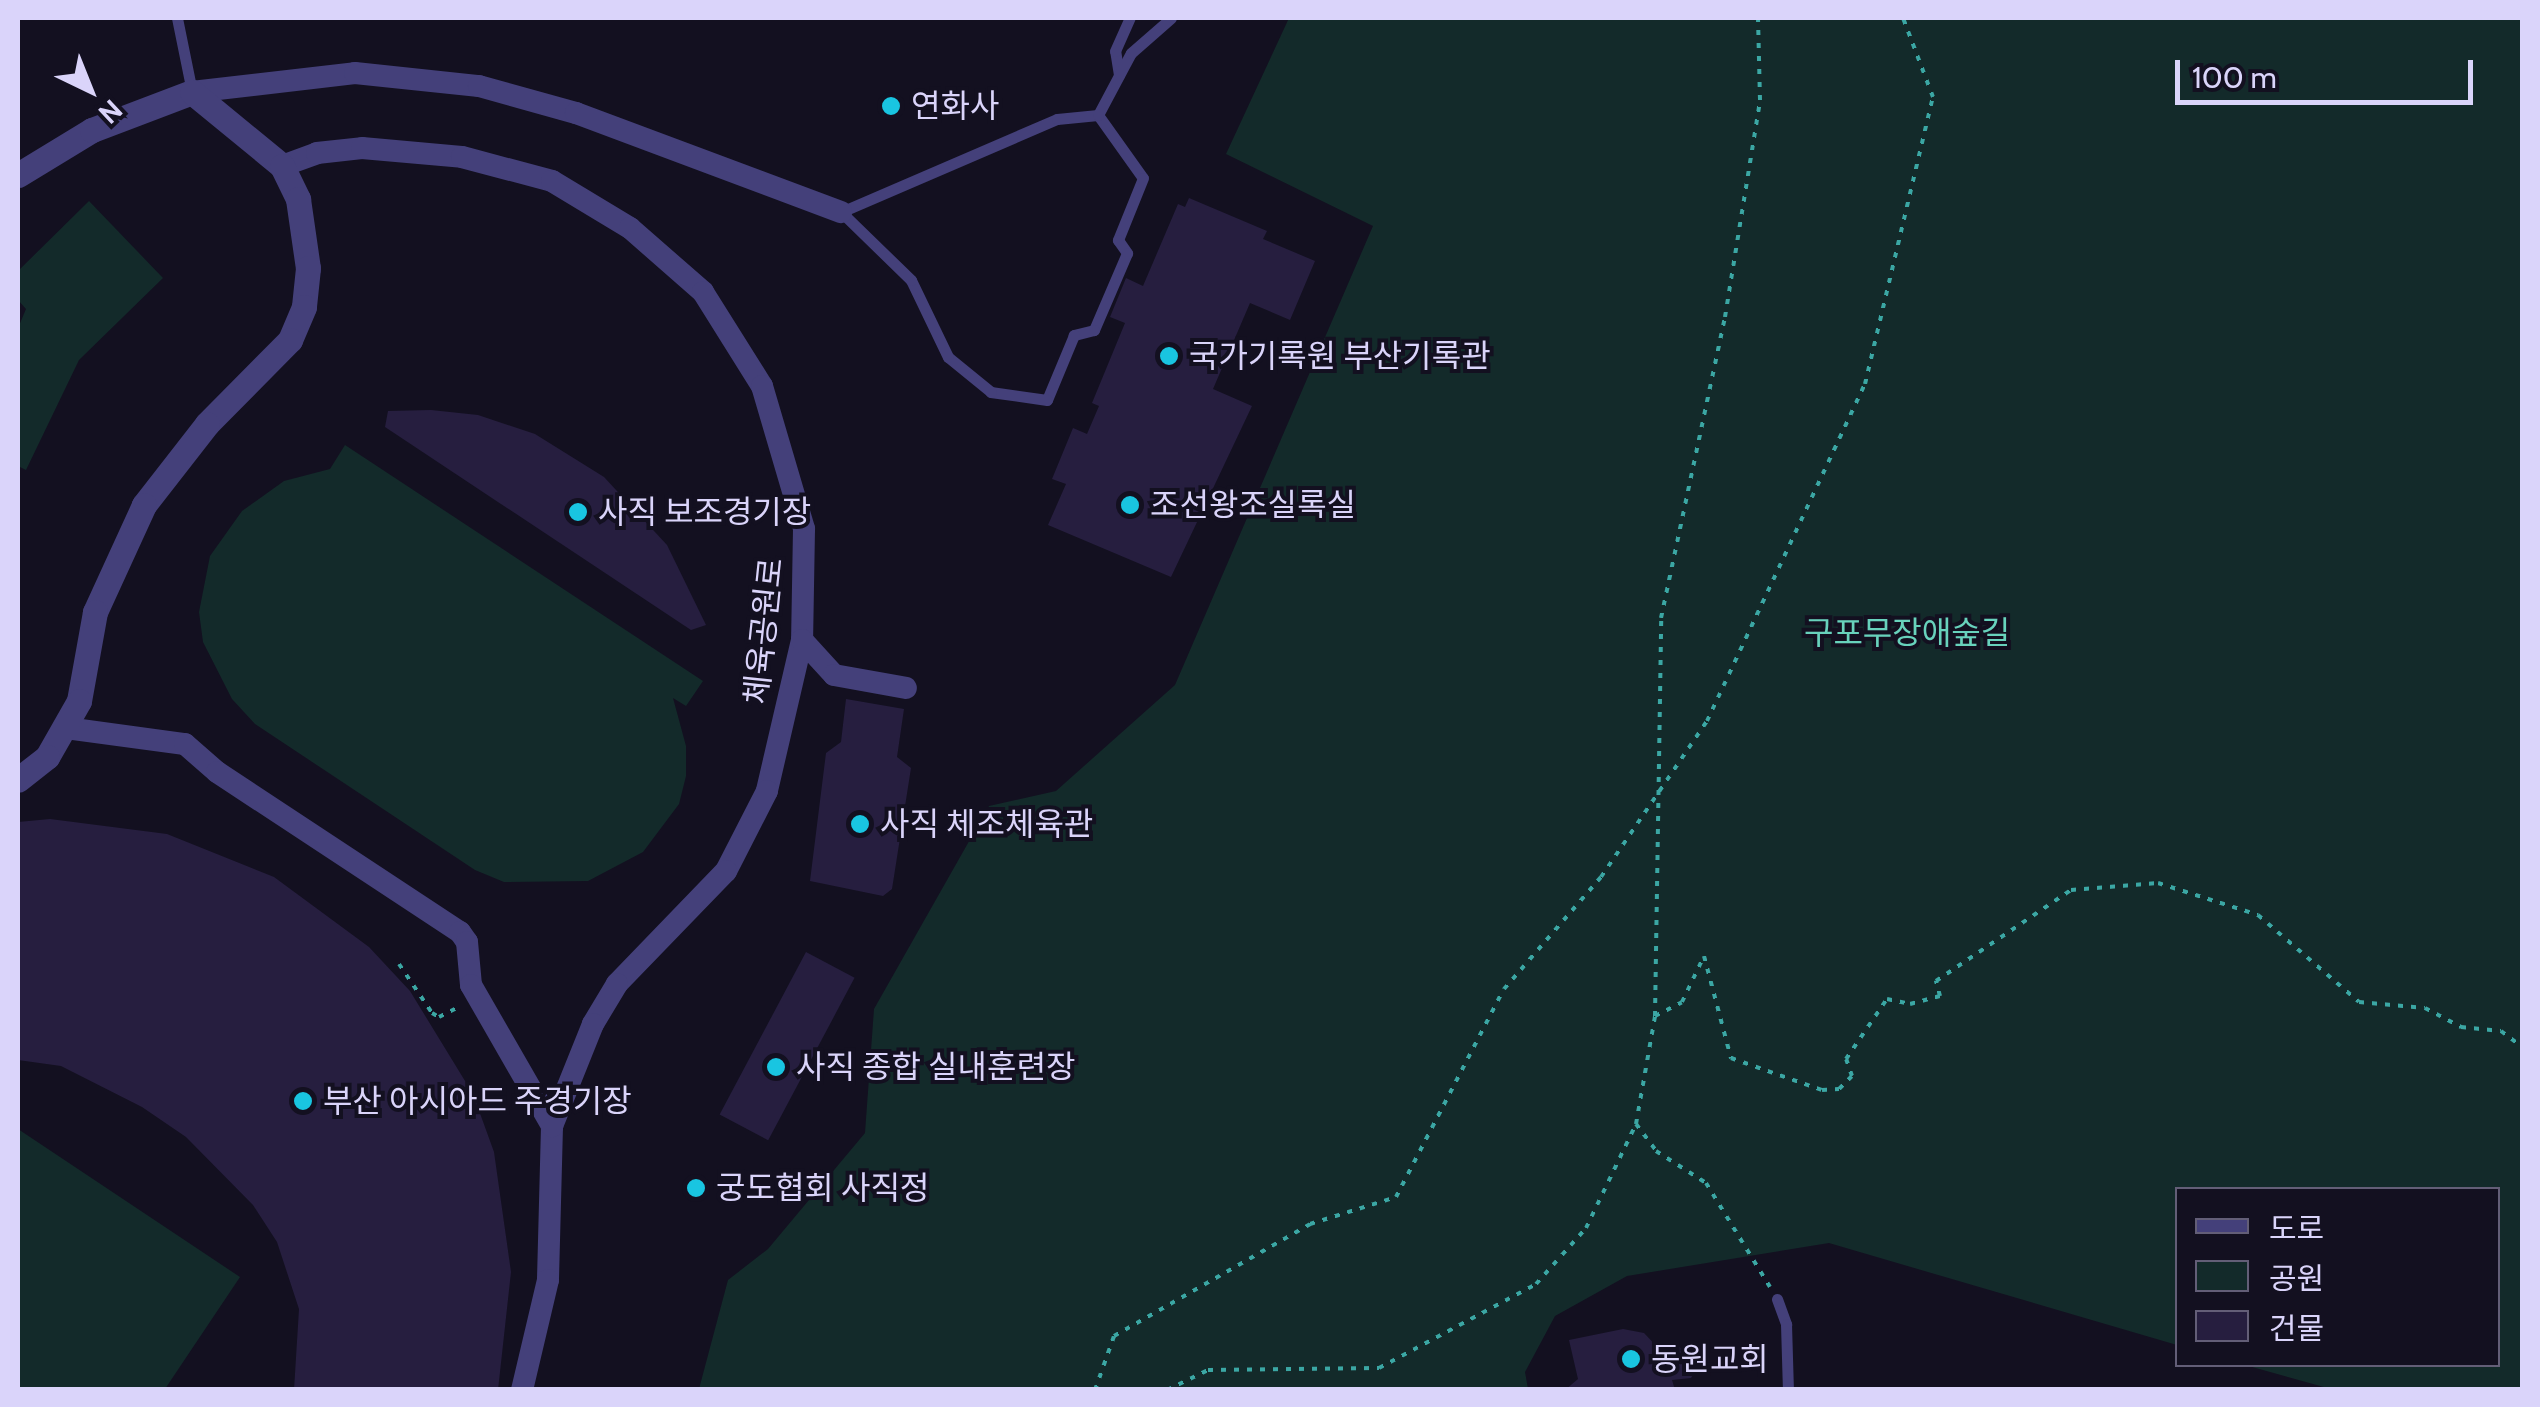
<!DOCTYPE html>
<html>
<head>
<meta charset="utf-8">
<style>
  body { margin:0 }
  #map { position:relative; width:2540px; height:1407px; overflow:hidden; background:#131020; font-family:Cabin,"Noto Sans KR",sans-serif }
  div>[style] { position:absolute }
  .green>* { inset:0; background:#132a2a }
  .building>* { inset:0; background:#261e3f; transform-origin:0 0 }
  .path>* { height:4px; margin-top:-2px; transform-origin:0; background:repeating-linear-gradient(90deg,#3ba7a4 0 5px,transparent 0 13px) }
  .service>* { height:11px; margin:-5.5px; padding:0 5.5px; transform-origin:5.5px; border-radius:5.5px; background:#44407a }
  .minor>* { height:22px; margin:-11px; padding:0 11px; transform-origin:11px; border-radius:11px; background:#44407a }
  .tertiary>* { height:25px; margin:-12.5px; padding:0 12.5px; transform-origin:12.5px; border-radius:12.5px; background:#44407a }
  .dots>* { width:28px; height:28px; translate:-50% -50%; box-sizing:border-box; border:5px solid #131020; border-radius:50% }
  span { translate:-50% -50%; white-space:nowrap; text-align:center; line-height:1.15; -webkit-text-stroke:8px #131020; paint-order:stroke }
  .poi-label { font-size:32px; color:#dad4fa }
  .left { translate:0 -50%; text-align:left }
  .street-label { font-size:32px; color:#dad4fa }
  .park-label { font-size:32px; color:#68d2bc }
  .frame { position:absolute; inset:0; border:20px solid #dad4fa; pointer-events:none }
  .legend { position:absolute; left:2175px; top:1187px; width:325px; height:180px; box-sizing:border-box; background:#131020; border:2px solid #635e77; margin:0; padding:12px 18px; list-style:none; font-size:30px; color:#dad4fa }
  .legend li { display:flex; align-items:center; gap:20px; height:50px }
  .legend b { width:50px; border:2px solid #635e77 }
  .north { position:absolute; left:40px; top:40px; width:100px; height:100px; -webkit-text-stroke:8px #131020; paint-order:stroke; rotate:137deg; font-size:28px; font-weight:700; line-height:40px; text-align:center; color:#dad4fa }
  .north::after { content:''; display:block; margin:auto; width:35px; height:45px; background:#dad4fa; clip-path:polygon(50% 0,100% 100%,50% 72%,0 100%) }
  .scale { position:absolute; left:2175px; top:60px; width:298px; height:45px; box-sizing:border-box; border:5px solid #dad4fa; border-top:0; padding-left:12px; font-size:30px; line-height:35px; white-space:nowrap; color:#dad4fa; -webkit-text-stroke:8px #131020; paint-order:stroke }
</style>
</head>
<body>
<div id="map">
  <div class="green">
    <div style="clip-path:polygon(1289px 18px,2522px 18px,2522px 1389px,2331px 1389px,2245px 1365px,2498px 1364px,2498px 1190px,2178px 1190px,2177px 1345px,1829px 1243px,1627px 1276px,1555px 1316px,1525px 1372px,1528px 1389px,699px 1389px,728px 1280px,768px 1249px,865px 1133px,874px 1009px,989px 806px,1056px 791px,1175px 685px,1373px 226px,1226px 154px)"></div>
    <div style="clip-path:polygon(89px 201px,163px 278px,79px 360px,26px 470px,18px 466px,18px 328px,26px 309px,18px 300px,18px 271px)"></div>
    <div style="clip-path:polygon(345px 445px,703px 681px,686px 706px,673px 698px,686px 746px,686px 776px,679px 804px,643px 852px,588px 881px,504px 882px,475px 870px,255px 724px,232px 699px,203px 642px,199px 612px,210px 556px,242px 511px,284px 481px,330px 469px)"></div>
    <div style="clip-path:polygon(18px 1129px,240px 1277px,165px 1389px,18px 1389px)"></div>
  </div>
  <div class="building">
    <div style="clip-path:polygon(1189px 198px,1267px 231px,1263px 239px,1315px 261px,1290px 320px,1250px 303px,1213px 389px,1252px 406px,1171px 577px,1048px 525px,1066px 484px,1052px 479px,1073px 428px,1087px 434px,1099px 406px,1092px 403px,1125px 323px,1110px 317px,1126px 278px,1143px 286px,1178px 204px,1185px 207px)"></div>
    <div style="clip-path:polygon(431px 410px,478px 415px,535px 434px,604px 477px,667px 545px,706px 625px,691px 630px,385px 427px,388px 411px)"></div>
    <div style="clip-path:polygon(846px 699px,904px 709px,897px 757px,911px 768px,892px 889px,883px 896px,810px 881px,826px 753px,841px 742px)"></div>
    <div style="clip-path:polygon(50px 819px,167px 834px,274px 877px,369px 947px,410px 991px,473px 1094px,494px 1152px,511px 1272px,498px 1390px,294px 1390px,299px 1309px,277px 1242px,253px 1205px,186px 1137px,142px 1107px,61px 1066px,18px 1060px,18px 822px)"></div>
    <div style="left:806px;top:952px;width:55px;height:184px;rotate:28deg"></div>
    <div style="clip-path:polygon(1623px 1329px,1644px 1333px,1663px 1353px,1674px 1342px,1699px 1365px,1691px 1378px,1672px 1380px,1675px 1390px,1565px 1390px,1578px 1379px,1569px 1340px)"></div>
  </div>
  <div class="path">
    <div style="left:399px;top:964px;width:59px;rotate:56deg"></div>
    <div style="left:432px;top:1013px;width:8px;rotate:30deg"></div>
    <div style="left:439px;top:1017px;width:22px;rotate:-27deg"></div>
    <div style="left:1655px;top:1016px;width:398px;rotate:-89.1deg"></div>
    <div style="left:1661px;top:618px;width:308px;rotate:-78deg"></div>
    <div style="left:1725px;top:317px;width:220px;rotate:-80.8deg"></div>
    <div style="left:1760px;top:100px;width:82px;rotate:-91.4deg"></div>
    <div style="left:1636px;top:1124px;width:34px;rotate:53deg"></div>
    <div style="left:1656px;top:1151px;width:59px;rotate:32.6deg"></div>
    <div style="left:1706px;top:1183px;width:122px;rotate:58.4deg"></div>
    <div style="left:1095px;top:1390px;width:57px;rotate:-70.6deg"></div>
    <div style="left:1114px;top:1336px;width:226px;rotate:-29.7deg"></div>
    <div style="left:1310px;top:1224px;width:90px;rotate:-17.4deg"></div>
    <div style="left:1396px;top:1197px;width:234px;rotate:-62.6deg"></div>
    <div style="left:1504px;top:989px;width:148px;rotate:-49.1deg"></div>
    <div style="left:1601px;top:877px;width:189px;rotate:-55.8deg"></div>
    <div style="left:1707px;top:721px;width:372px;rotate:-64.9deg"></div>
    <div style="left:1865px;top:384px;width:295px;rotate:-76.7deg"></div>
    <div style="left:1933px;top:97px;width:85px;rotate:-110.8deg"></div>
    <div style="left:1167px;top:1390px;width:46px;rotate:-26deg"></div>
    <div style="left:1208px;top:1370px;width:171px;rotate:-0.7deg"></div>
    <div style="left:1379px;top:1368px;width:178px;rotate:-28.1deg"></div>
    <div style="left:1536px;top:1284px;width:75px;rotate:-48.2deg"></div>
    <div style="left:1586px;top:1228px;width:115px;rotate:-64.3deg"></div>
    <div style="left:1636px;top:1124px;width:110px;rotate:-80deg"></div>
    <div style="left:1655px;top:1016px;width:30px;rotate:-27deg"></div>
    <div style="left:1682px;top:1002px;width:51px;rotate:-64.4deg"></div>
    <div style="left:1704px;top:956px;width:106px;rotate:75.2deg"></div>
    <div style="left:1731px;top:1058px;width:96px;rotate:19.4deg"></div>
    <div style="left:1822px;top:1090px;width:17px;rotate:-3deg"></div>
    <div style="left:1839px;top:1089px;width:18px;rotate:-45deg"></div>
    <div style="left:1852px;top:1076px;width:18px;rotate:-109deg"></div>
    <div style="left:1846px;top:1059px;width:73px;rotate:-55.7deg"></div>
    <div style="left:1887px;top:999px;width:24px;rotate:12deg"></div>
    <div style="left:1910px;top:1004px;width:31px;rotate:-15deg"></div>
    <div style="left:1940px;top:996px;width:16px;rotate:-105deg"></div>
    <div style="left:1936px;top:981px;width:163px;rotate:-34deg"></div>
    <div style="left:2071px;top:890px;width:87px;rotate:-4.6deg"></div>
    <div style="left:2158px;top:883px;width:105px;rotate:17.7deg"></div>
    <div style="left:2258px;top:915px;width:133px;rotate:40.7deg"></div>
    <div style="left:2359px;top:1002px;width:66px;rotate:5.2deg"></div>
    <div style="left:2425px;top:1008px;width:41px;rotate:27.8deg"></div>
    <div style="left:2461px;top:1027px;width:40px;rotate:5.7deg"></div>
    <div style="left:2501px;top:1031px;width:26px;rotate:37deg"></div>
  </div>
  <div class="service">
    <div style="left:177px;top:18px;width:76px;rotate:78.5deg"></div>
    <div style="left:1119px;top:75px;width:24px;rotate:-99deg"></div>
    <div style="left:1115px;top:51px;width:36px;rotate:-66deg"></div>
    <div style="left:1098px;top:115px;width:77px;rotate:54.5deg"></div>
    <div style="left:1143px;top:178px;width:67px;rotate:112deg"></div>
    <div style="left:1118px;top:240px;width:16px;rotate:55deg"></div>
    <div style="left:1127px;top:253px;width:84px;rotate:113.2deg"></div>
    <div style="left:1094px;top:330px;width:21px;rotate:166deg"></div>
    <div style="left:1074px;top:335px;width:70px;rotate:112.6deg"></div>
    <div style="left:1047px;top:400px;width:57px;rotate:-171.9deg"></div>
    <div style="left:991px;top:392px;width:55px;rotate:-140.9deg"></div>
    <div style="left:948px;top:357px;width:85px;rotate:-115.7deg"></div>
    <div style="left:911px;top:280px;width:98px;rotate:-135.8deg"></div>
    <div style="left:841px;top:212px;width:235px;rotate:-23.3deg"></div>
    <div style="left:1057px;top:119px;width:41px;rotate:-5.6deg"></div>
    <div style="left:1098px;top:115px;width:70px;rotate:-62deg"></div>
    <div style="left:1131px;top:53px;width:53px;rotate:-41.2deg"></div>
    <div style="left:1777px;top:1299px;width:27px;rotate:70deg"></div>
    <div style="left:1786px;top:1324px;width:66px;rotate:88.3deg"></div>
  </div>
  <div class="minor">
    <div style="left:192px;top:92px;width:164px;rotate:-6.6deg"></div>
    <div style="left:355px;top:73px;width:125px;rotate:6deg"></div>
    <div style="left:479px;top:86px;width:101px;rotate:15.6deg"></div>
    <div style="left:576px;top:113px;width:283px;rotate:20.5deg"></div>
    <div style="left:282px;top:166px;width:37px;rotate:-20deg"></div>
    <div style="left:317px;top:153px;width:45px;rotate:-6.3deg"></div>
    <div style="left:362px;top:148px;width:100px;rotate:5.1deg"></div>
    <div style="left:462px;top:157px;width:93px;rotate:14.9deg"></div>
    <div style="left:552px;top:181px;width:91px;rotate:31.1deg"></div>
    <div style="left:630px;top:228px;width:97px;rotate:41.2deg"></div>
    <div style="left:703px;top:292px;width:111px;rotate:57.9deg"></div>
    <div style="left:762px;top:386px;width:149px;rotate:73.6deg"></div>
    <div style="left:804px;top:529px;width:111px;rotate:91deg"></div>
    <div style="left:802px;top:640px;width:155px;rotate:103.1deg"></div>
    <div style="left:767px;top:791px;width:90px;rotate:117.1deg"></div>
    <div style="left:726px;top:871px;width:157px;rotate:134deg"></div>
    <div style="left:617px;top:984px;width:47px;rotate:121deg"></div>
    <div style="left:593px;top:1024px;width:110px;rotate:111.9deg"></div>
    <div style="left:552px;top:1126px;width:154px;rotate:91.5deg"></div>
    <div style="left:548px;top:1280px;width:113px;rotate:103.3deg"></div>
    <div style="left:802px;top:640px;width:47px;rotate:47.6deg"></div>
    <div style="left:834px;top:675px;width:73px;rotate:10.2deg"></div>
    <div style="left:66px;top:728px;width:120px;rotate:7.7deg"></div>
    <div style="left:185px;top:744px;width:43px;rotate:41.2deg"></div>
    <div style="left:217px;top:772px;width:291px;rotate:33.4deg"></div>
    <div style="left:460px;top:932px;width:12px;rotate:55deg"></div>
    <div style="left:467px;top:942px;width:43px;rotate:84.7deg"></div>
    <div style="left:471px;top:985px;width:163px;rotate:60.1deg"></div>
  </div>
  <div class="tertiary">
    <div style="left:18px;top:175px;width:87px;rotate:-31.3deg"></div>
    <div style="left:92px;top:130px;width:107px;rotate:-20.8deg"></div>
    <div style="left:192px;top:92px;width:117px;rotate:39.4deg"></div>
    <div style="left:282px;top:166px;width:37px;rotate:64deg"></div>
    <div style="left:298px;top:199px;width:70px;rotate:81.8deg"></div>
    <div style="left:308px;top:268px;width:39px;rotate:96deg"></div>
    <div style="left:304px;top:307px;width:36px;rotate:113deg"></div>
    <div style="left:290px;top:340px;width:118px;rotate:134.7deg"></div>
    <div style="left:207px;top:424px;width:103px;rotate:127.9deg"></div>
    <div style="left:144px;top:505px;width:118px;rotate:114.6deg"></div>
    <div style="left:95px;top:612px;width:90px;rotate:100.2deg"></div>
    <div style="left:79px;top:701px;width:64px;rotate:119.7deg"></div>
    <div style="left:47px;top:757px;width:37px;rotate:142deg"></div>
  </div>
  <div class="dots">
    <div style="left:891px;top:106px;background:#19c5e1"></div>
    <div style="left:1169px;top:356px;background:#19c5e1"></div>
    <div style="left:1130px;top:505px;background:#19c5e1"></div>
    <div style="left:578px;top:512px;background:#19c5e1"></div>
    <div style="left:860px;top:824px;background:#19c5e1"></div>
    <div style="left:776px;top:1067px;background:#19c5e1"></div>
    <div style="left:303px;top:1101px;background:#19c5e1"></div>
    <div style="left:696px;top:1188px;background:#19c5e1"></div>
    <div style="left:1631px;top:1359px;background:#19c5e1"></div>
  </div>
  <div class="poi-label">
    <span class="left" style="left:911px;top:106px">연화사</span>
    <span class="left" style="left:1189px;top:356px">국가기록원 부산기록관</span>
    <span class="left" style="left:1150px;top:505px">조선왕조실록실</span>
    <span class="left" style="left:598px;top:512px">사직 보조경기장</span>
    <span class="left" style="left:880px;top:824px">사직 체조체육관</span>
    <span class="left" style="left:796px;top:1067px">사직 종합 실내훈련장</span>
    <span class="left" style="left:323px;top:1101px">부산 아시아드 주경기장</span>
    <span class="left" style="left:716px;top:1188px">궁도협회 사직정</span>
    <span class="left" style="left:1651px;top:1359px">동원교회</span>
  </div>
  <div class="street-label">
    <span style="left:764px;top:631px;rotate:-84deg">체육공원로</span>
  </div>
  <div class="park-label">
    <span style="left:1907px;top:633px">구포무장애숲길</span>
  </div>
  <div class="frame"></div>
  <ul class="legend">
  <li><b style="height:12px;background:#44407a"></b>도로</li>
  <li><b style="height:28px;background:#132a2a"></b>공원</li>
  <li><b style="height:28px;background:#261e3f"></b>건물</li>
  </ul>
  <div class="north">N</div>
  <div class="scale">100 m</div>
</div>
</body>
</html>
